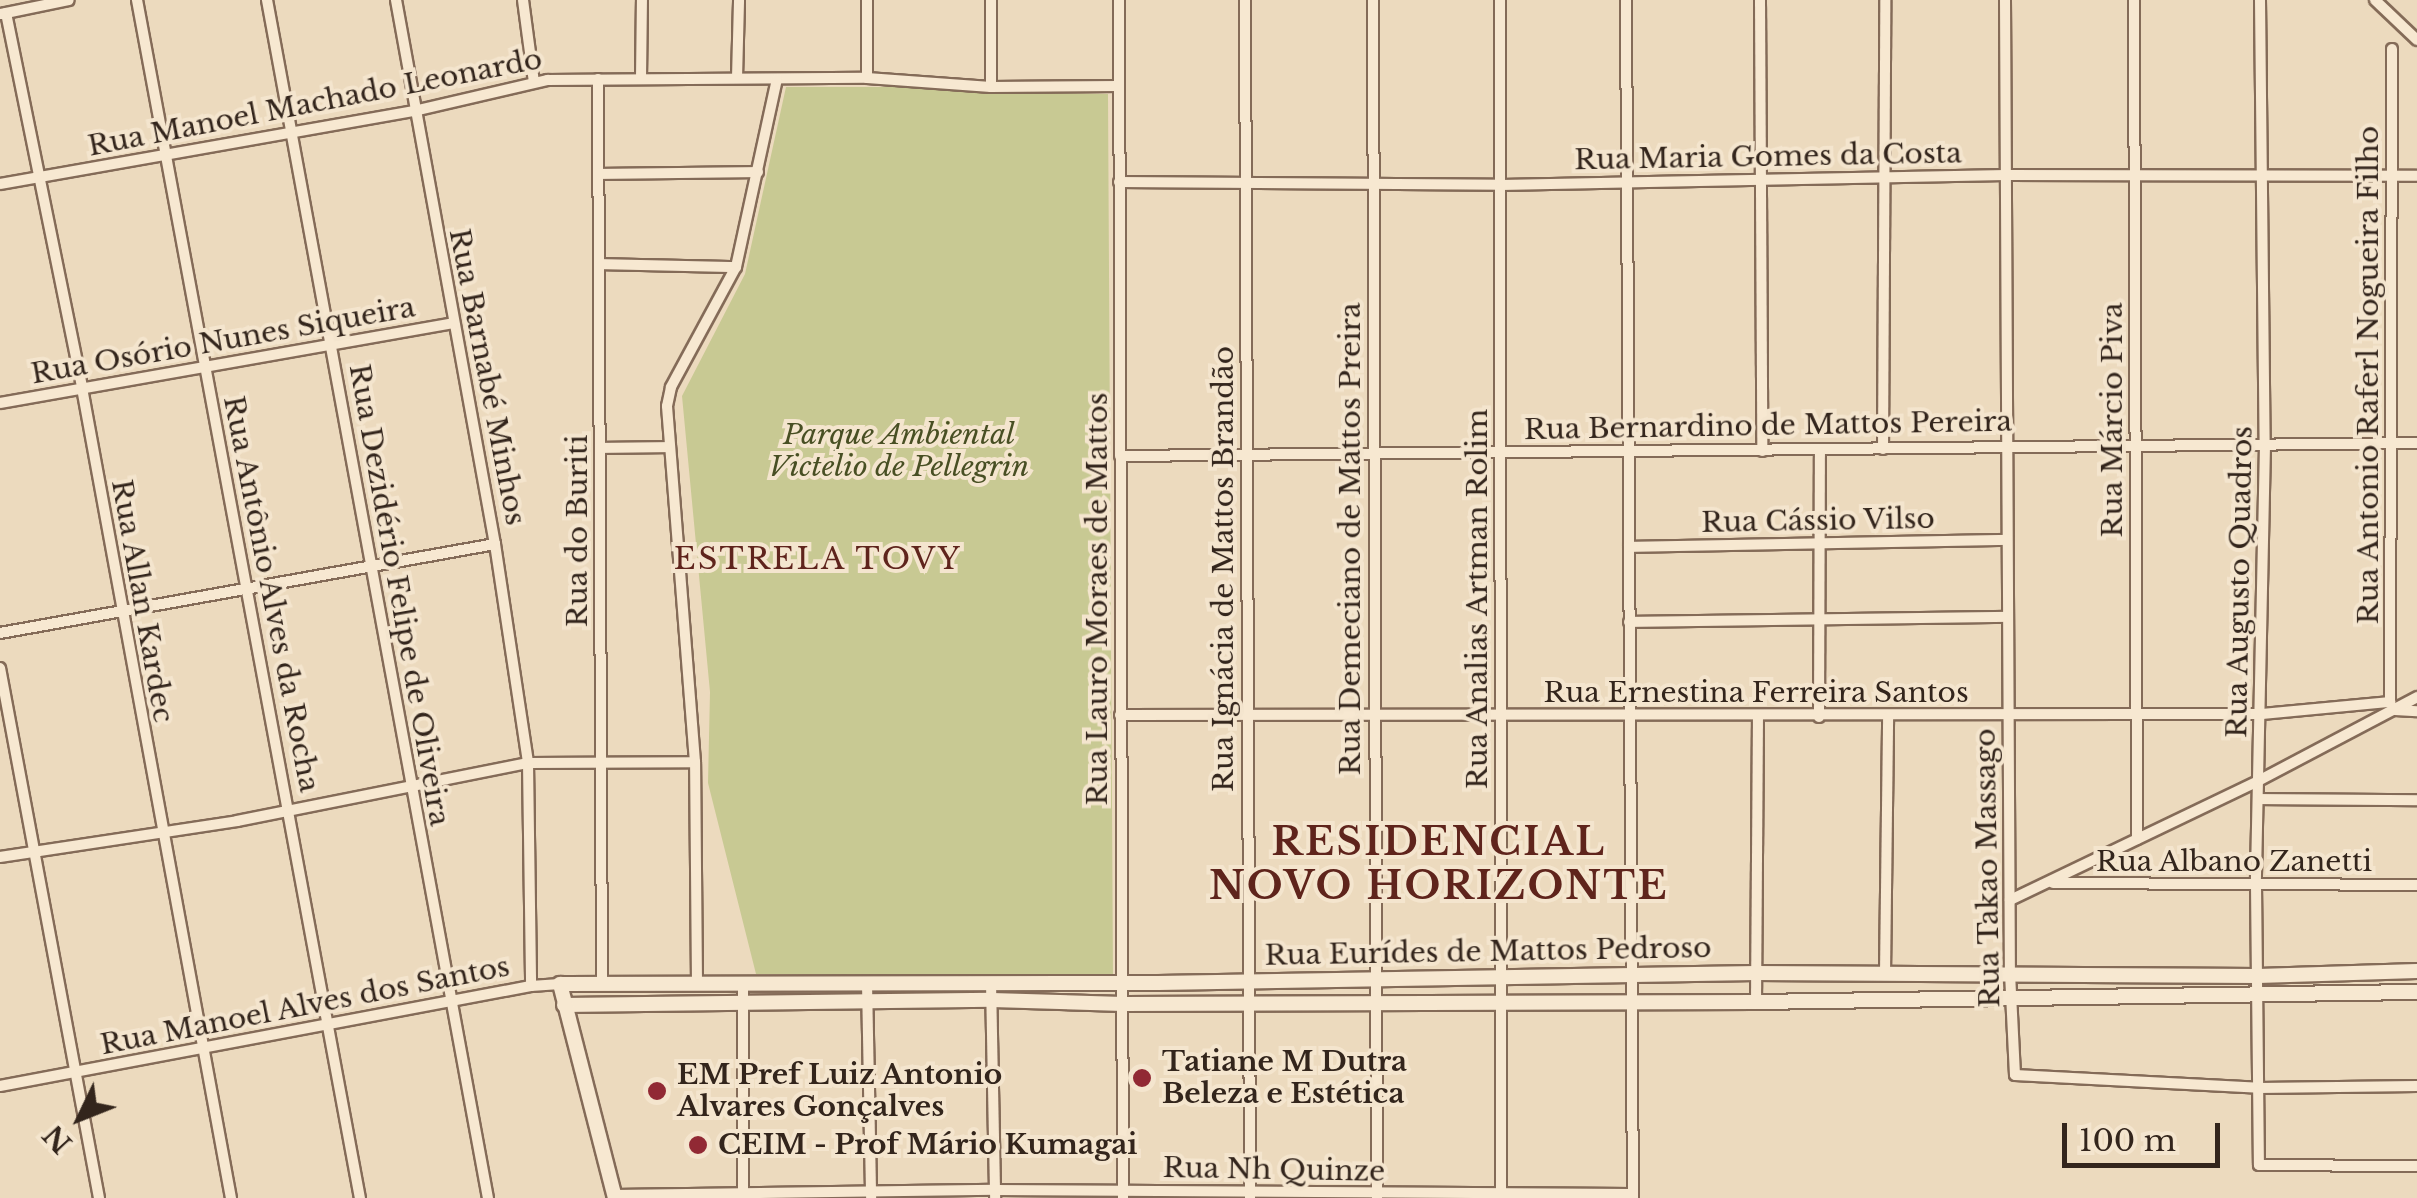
<!DOCTYPE html>
<html>
<head>
<meta charset="utf-8">
<style>
  body { margin:0 }
  #map { position:relative; width:2417px; height:1198px; overflow:hidden; background:#ecdabe; font-family:"Libre Baskerville",serif }
  div>[style] { position:absolute }
  .green>* { inset:0; background:#c8c993 }
  .roads { filter:drop-shadow(2px 0 #846b58) drop-shadow(-2px 0 #846b58) drop-shadow(0 2px #846b58) drop-shadow(0 -2px #846b58) }
  .street>* { height:10px; margin:-5px; padding:0 5px; transform-origin:5px; border-radius:5px; background:#f7e8d1 }
  .secondary>* { height:14px; margin:-7px; padding:0 7px; transform-origin:7px; border-radius:7px; background:#f7e8d1 }
  .dots>* { width:28px; height:28px; translate:-50% -50%; box-sizing:border-box; border:5px solid #f4e5ce; border-radius:50% }
  span { translate:-50% -50%; white-space:nowrap; text-align:center; line-height:1.15; -webkit-text-stroke:8px #f4e5ce; paint-order:stroke }
  .street-label { font-size:28px; color:#33251c }
  .park-label { font-size:28px; color:#484f23; font-style:italic }
  .poi-label { font-size:28px; color:#33251c; font-weight:700 }
  .left { translate:0 -50%; text-align:left }
  .neighbourhood-label { font-size:30px; color:#5f241c; letter-spacing:2.5px }
  .district-label { font-size:38px; color:#5f241c; font-weight:700; letter-spacing:2.5px }
  .north { position:absolute; left:30px; top:1068px; width:100px; height:100px; -webkit-text-stroke:8px #f4e5ce; paint-order:stroke; rotate:227deg; font-size:28px; font-weight:700; line-height:40px; text-align:center; color:#33251c }
  .north::after { content:''; display:block; margin:auto; width:35px; height:45px; background:#33251c; clip-path:polygon(50% 0,100% 100%,50% 72%,0 100%) }
  .scale { position:absolute; left:2062px; top:1123px; width:158px; height:45px; box-sizing:border-box; border:5px solid #33251c; border-top:0; padding-left:12px; font-size:30px; line-height:35px; white-space:nowrap; color:#33251c; -webkit-text-stroke:8px #f4e5ce; paint-order:stroke }
</style>
</head>
<body>
<div id="map">
  <div class="green">
    <div style="clip-path:polygon(786px 87px,1000px 87px,1005px 92px,1108px 94px,1113px 978px,756px 974px,708px 783px,710px 692px,682px 396px,745px 274px)"></div>
  </div>
  <div class="roads">
    <div class="street">
      <div style="left:137px;top:0;width:1219px;rotate:79.46deg"></div>
      <div style="left:267px;top:0;width:1218px;rotate:79.55deg"></div>
      <div style="left:396px;top:0;width:553px;rotate:79.69deg"></div>
      <div style="left:495px;top:544px;width:221px;rotate:81.4deg"></div>
      <div style="left:528px;top:763px;width:223px;rotate:89.2deg"></div>
      <div style="left:523px;top:0;width:83px;rotate:82.4deg"></div>
      <div style="left:1119px;top:0;width:1198px;rotate:89.81deg"></div>
      <div style="left:1245px;top:0;width:1198px;rotate:89.76deg"></div>
      <div style="left:1373px;top:0;width:1198px;rotate:89.81deg"></div>
      <div style="left:1500px;top:0;width:1198px;rotate:89.95deg"></div>
      <div style="left:1626px;top:0;width:1198px;rotate:89.67deg"></div>
      <div style="left:1760px;top:0;width:451px;rotate:89.7deg"></div>
      <div style="left:2005px;top:0;width:973px;rotate:89.71deg"></div>
      <div style="left:2010px;top:973px;width:102px;rotate:87.2deg"></div>
      <div style="left:2015px;top:1075px;width:244px;rotate:3deg"></div>
      <div style="left:2259px;top:1088px;width:158px;rotate:-0.7deg"></div>
      <div style="left:2134px;top:0;width:839px;rotate:89.8deg"></div>
      <div style="left:2260px;top:0;width:445px;rotate:89.4deg"></div>
      <div style="left:2265px;top:445px;width:440px;rotate:91.2deg"></div>
      <div style="left:2256px;top:885px;width:280px;rotate:89.4deg"></div>
      <div style="left:2259px;top:1165px;width:158px;rotate:0.4deg"></div>
      <div style="left:2375px;top:0;width:58px;rotate:43.6deg"></div>
      <div style="left:6px;top:13px;width:383px;rotate:78.5deg"></div>
      <div style="left:82px;top:388px;width:824px;rotate:79.58deg"></div>
      <div style="left:1px;top:14px;width:69px;rotate:-11.6deg"></div>
      <div style="left:641px;top:78px;width:78px;rotate:-89.3deg"></div>
      <div style="left:737px;top:78px;width:78px;rotate:-88.5deg"></div>
      <div style="left:867px;top:78px;width:78px;rotate:-90deg"></div>
      <div style="left:598px;top:79px;width:903px;rotate:89.75deg"></div>
      <div style="left:991px;top:87px;width:87px;rotate:-90deg"></div>
      <div style="left:600px;top:174px;width:158px;rotate:-0.7deg"></div>
      <div style="left:1119px;top:182px;width:382px;rotate:0.4deg"></div>
      <div style="left:1501px;top:185px;width:505px;rotate:-1.13deg"></div>
      <div style="left:2006px;top:175px;width:411px;rotate:0.1deg"></div>
      <div style="left:0;top:184px;width:420px;rotate:-10deg"></div>
      <div style="left:414px;top:111px;width:137px;rotate:-13.1deg"></div>
      <div style="left:547px;top:80px;width:320px;rotate:-0.4deg"></div>
      <div style="left:867px;top:78px;width:124px;rotate:4.2deg"></div>
      <div style="left:991px;top:87px;width:127px;rotate:-0.5deg"></div>
      <div style="left:601px;top:264px;width:135px;rotate:1.3deg"></div>
      <div style="left:0;top:403px;width:461px;rotate:-10deg"></div>
      <div style="left:600px;top:448px;width:70px;rotate:-0.8deg"></div>
      <div style="left:1883px;top:449px;width:449px;rotate:-89.7deg"></div>
      <div style="left:1120px;top:456px;width:1297px;rotate:-0.57deg"></div>
      <div style="left:1629px;top:547px;width:378px;rotate:-1.1deg"></div>
      <div style="left:1629px;top:622px;width:379px;rotate:-0.8deg"></div>
      <div style="left:0;top:633px;width:503px;rotate:-10.19deg"></div>
      <div style="left:0;top:668px;width:539px;rotate:79.42deg"></div>
      <div style="left:2390px;top:702px;width:653px;rotate:-89.82deg"></div>
      <div style="left:2395px;top:710px;width:22px;rotate:3deg"></div>
      <div style="left:1120px;top:715px;width:1142px;rotate:-0.05deg"></div>
      <div style="left:2262px;top:714px;width:129px;rotate:-5.4deg"></div>
      <div style="left:1819px;top:717px;width:266px;rotate:-89.8deg"></div>
      <div style="left:2258px;top:799px;width:159px;rotate:0.4deg"></div>
      <div style="left:0;top:857px;width:240px;rotate:-8.6deg"></div>
      <div style="left:237px;top:821px;width:297px;rotate:-11.3deg"></div>
      <div style="left:528px;top:763px;width:167px;rotate:-0.3deg"></div>
      <div style="left:2053px;top:883px;width:364px;rotate:0.3deg"></div>
      <div style="left:2010px;top:900px;width:275px;rotate:-25.6deg"></div>
      <div style="left:2258px;top:781px;width:180px;rotate:-27.8deg"></div>
      <div style="left:1885px;top:973px;width:256px;rotate:-89.3deg"></div>
      <div style="left:991px;top:982px;width:216px;rotate:88.9deg"></div>
      <div style="left:697px;top:983px;width:221px;rotate:-90.5deg"></div>
      <div style="left:695px;top:762px;width:357px;rotate:-94.5deg"></div>
      <div style="left:667px;top:406px;width:19px;rotate:-78deg"></div>
      <div style="left:671px;top:387px;width:136px;rotate:-61.6deg"></div>
      <div style="left:736px;top:267px;width:192px;rotate:-77.7deg"></div>
      <div style="left:743px;top:983px;width:215px;rotate:90deg"></div>
      <div style="left:867px;top:983px;width:215px;rotate:88.9deg"></div>
      <div style="left:1756px;top:1002px;width:285px;rotate:-89.6deg"></div>
      <div style="left:0;top:1086px;width:540px;rotate:-10.67deg"></div>
      <div style="left:531px;top:986px;width:29px;rotate:-4deg"></div>
      <div style="left:615px;top:1195px;width:380px;rotate:-0.8deg"></div>
      <div style="left:995px;top:1190px;width:638px;rotate:0.36deg"></div>
    </div>
    <div class="secondary">
      <div style="left:564px;top:1005px;width:428px;rotate:-0.7deg"></div>
      <div style="left:992px;top:1000px;width:131px;rotate:1.7deg"></div>
      <div style="left:1123px;top:1004px;width:633px;rotate:-0.18deg"></div>
      <div style="left:1756px;top:1002px;width:661px;rotate:-0.87deg"></div>
      <div style="left:615px;top:1198px;width:221px;rotate:-104.4deg"></div>
      <div style="left:560px;top:984px;width:598px;rotate:-0.1deg"></div>
      <div style="left:1158px;top:983px;width:598px;rotate:-0.96deg"></div>
      <div style="left:1756px;top:973px;width:502px;rotate:0.34deg"></div>
      <div style="left:2258px;top:976px;width:159px;rotate:-1.8deg"></div>
    </div>
  </div>
  <div class="dots">
    <div style="left:1142px;top:1078px;background:#912934"></div>
    <div style="left:657px;top:1091px;background:#912934"></div>
    <div style="left:698px;top:1145px;background:#912934"></div>
  </div>
  <div class="street-label">
    <span style="left:315px;top:103px;rotate:-11deg">Rua Manoel Machado Leonardo</span>
    <span style="left:1768px;top:157px;rotate:-1deg">Rua Maria Gomes da Costa</span>
    <span style="left:223px;top:341px;rotate:-10deg">Rua Osório Nunes Siqueira</span>
    <span style="left:2369px;top:375px;rotate:-90deg">Rua Antonio Raferl Nogueira Filho</span>
    <span style="left:487px;top:377px;rotate:79deg">Rua Barnabé Minhos</span>
    <span style="left:2113px;top:420px;rotate:-90deg">Rua Márcio Piva</span>
    <span style="left:1768px;top:426px;rotate:-1deg">Rua Bernardino de Mattos Pereira</span>
    <span style="left:1818px;top:521px;rotate:-1deg">Rua Cássio Vilso</span>
    <span style="left:578px;top:531px;rotate:-90deg">Rua do Buriti</span>
    <span style="left:1351px;top:539px;rotate:-90deg">Rua Demeciano de Mattos Preira</span>
    <span style="left:1224px;top:569px;rotate:-90deg">Rua Ignácia de Mattos Brandão</span>
    <span style="left:2240px;top:582px;rotate:-89deg">Rua Augusto Quadros</span>
    <span style="left:271px;top:594px;rotate:79deg">Rua Antônio Alves da Rocha</span>
    <span style="left:399px;top:595px;rotate:80deg">Rua Dezidério Felipe de Oliveira</span>
    <span style="left:1098px;top:599px;rotate:-90deg">Rua Lauro Moraes de Mattos</span>
    <span style="left:1478px;top:599px;rotate:-90deg">Rua Analias Artman Rolim</span>
    <span style="left:142px;top:601px;rotate:80deg">Rua Allan Kardec</span>
    <span style="left:1756px;top:693px">Rua Ernestina Ferreira Santos</span>
    <span style="left:2234px;top:862px">Rua Albano Zanetti</span>
    <span style="left:1988px;top:868px;rotate:-91deg">Rua Takao Massago</span>
    <span style="left:1488px;top:952px;rotate:-1deg">Rua Eurídes de Mattos Pedroso</span>
    <span style="left:305px;top:1006px;rotate:-11deg">Rua Manoel Alves dos Santos</span>
    <span style="left:1274px;top:1170px;rotate:1deg">Rua Nh Quinze</span>
  </div>
  <div class="park-label">
    <span style="left:899px;top:451px">Parque Ambiental<br>Victelio de Pellegrin</span>
  </div>
  <div class="poi-label">
    <span class="left" style="left:1162px;top:1078px">Tatiane M Dutra<br>Beleza e Estética</span>
    <span class="left" style="left:677px;top:1091px">EM Pref Luiz Antonio<br>Alvares Gonçalves</span>
    <span class="left" style="left:718px;top:1145px">CEIM - Prof Mário Kumagai</span>
  </div>
  <div class="neighbourhood-label">
    <span style="left:818px;top:559px">ESTRELA TOVY</span>
  </div>
  <div class="district-label">
    <span style="left:1439px;top:864px">RESIDENCIAL<br>NOVO HORIZONTE</span>
  </div>
  <div class="north">N</div>
  <div class="scale">100 m</div>
</div>
</body>
</html>
